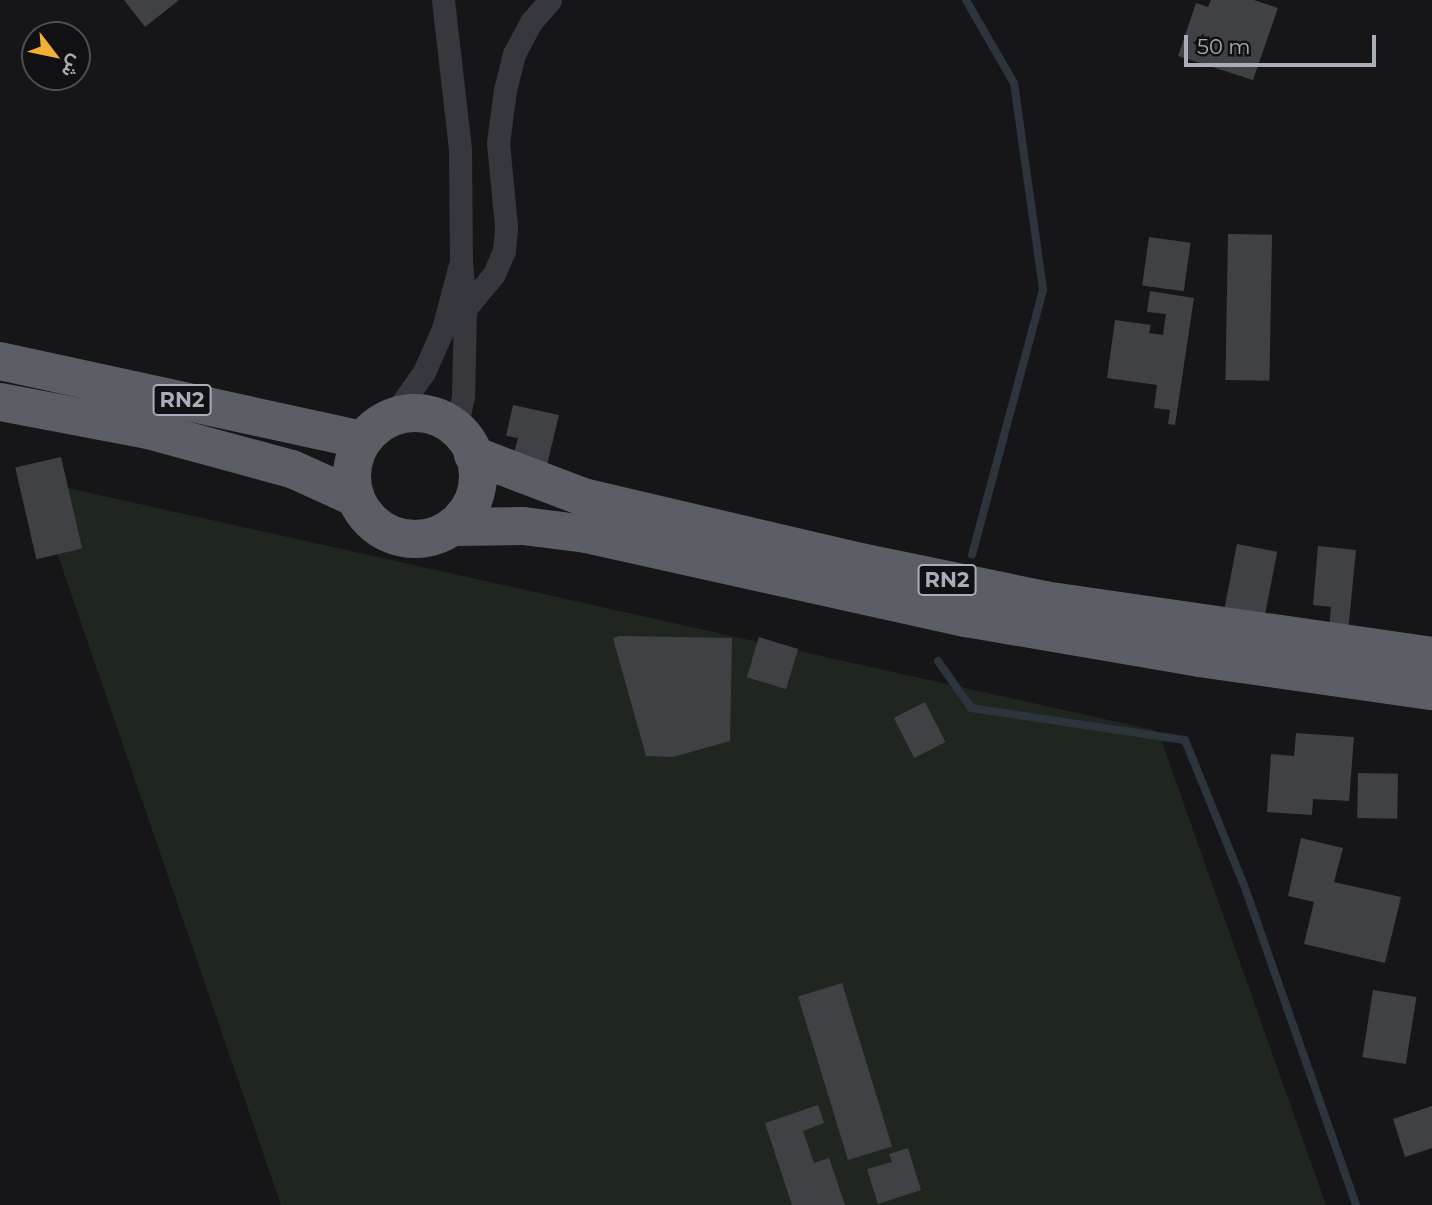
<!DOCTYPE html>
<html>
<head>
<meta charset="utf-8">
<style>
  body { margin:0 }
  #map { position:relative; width:1432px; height:1205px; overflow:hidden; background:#161618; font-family:Montserrat,Vazirmatn,sans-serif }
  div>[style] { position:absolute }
  .green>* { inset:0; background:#1e261f }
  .stream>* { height:8px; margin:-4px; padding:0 4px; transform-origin:4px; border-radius:4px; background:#2c353c }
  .building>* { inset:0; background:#404145; transform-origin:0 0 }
  .minor>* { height:23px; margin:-11.5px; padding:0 11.5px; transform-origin:11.5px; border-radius:11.5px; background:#37383d }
  .trunk>* { height:38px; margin:-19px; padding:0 19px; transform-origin:19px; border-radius:19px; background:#5b5e65 }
  .trunk>.ring { margin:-19px; padding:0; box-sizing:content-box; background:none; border:38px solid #5b5e65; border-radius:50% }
  span { translate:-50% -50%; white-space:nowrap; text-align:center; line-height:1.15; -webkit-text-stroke:7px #111113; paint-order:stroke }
  .shield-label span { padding:2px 5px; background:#111113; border:2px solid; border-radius:5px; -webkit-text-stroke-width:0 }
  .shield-label { font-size:21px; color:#a8adb8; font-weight:700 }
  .north { position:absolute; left:21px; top:21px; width:70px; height:70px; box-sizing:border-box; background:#111113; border:2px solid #4d4f55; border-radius:50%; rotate:122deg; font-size:19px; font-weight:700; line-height:28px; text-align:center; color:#a8adb8 }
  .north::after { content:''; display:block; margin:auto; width:24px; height:32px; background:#f2b134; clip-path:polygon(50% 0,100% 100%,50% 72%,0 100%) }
  .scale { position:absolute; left:1184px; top:35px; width:192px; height:32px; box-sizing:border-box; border:4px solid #a8adb8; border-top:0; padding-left:9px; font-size:21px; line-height:24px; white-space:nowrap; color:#a8adb8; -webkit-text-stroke:5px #111113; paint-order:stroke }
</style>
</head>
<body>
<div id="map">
  <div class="green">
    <div style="clip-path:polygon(32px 480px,1158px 731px,1326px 1205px,281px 1205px)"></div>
  </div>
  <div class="stream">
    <div style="left:966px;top:0;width:96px;rotate:60deg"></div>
    <div style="left:1014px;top:83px;width:209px;rotate:82deg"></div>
    <div style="left:1043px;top:290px;width:274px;rotate:105deg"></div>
    <div style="left:938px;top:661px;width:57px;rotate:54.9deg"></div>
    <div style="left:971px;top:708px;width:216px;rotate:8.5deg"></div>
    <div style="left:1185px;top:740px;width:157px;rotate:67.9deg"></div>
    <div style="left:1244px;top:885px;width:339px;rotate:70.7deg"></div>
  </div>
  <div class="building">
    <div style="clip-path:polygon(124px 0,179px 0,145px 27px)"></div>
    <div style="clip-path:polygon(1211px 0,1254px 0,1278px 8px,1253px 80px,1178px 56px,1196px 3px,1208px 7px)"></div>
    <div style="left:1228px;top:234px;width:44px;height:146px;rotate:1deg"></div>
    <div style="left:1149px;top:237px;width:42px;height:49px;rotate:8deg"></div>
    <div style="clip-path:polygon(1150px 291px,1194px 298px,1175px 425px,1168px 424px,1170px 410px,1154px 408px,1157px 385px,1107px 378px,1115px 320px,1151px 325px,1149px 333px,1163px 335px,1166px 314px,1147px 312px)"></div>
    <div style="clip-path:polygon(513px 405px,559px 415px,546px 469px,512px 461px,518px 438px,506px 436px)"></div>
    <div style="left:61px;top:457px;width:94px;height:47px;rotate:77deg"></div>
    <div style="left:1237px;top:544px;width:41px;height:70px;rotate:11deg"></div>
    <div style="clip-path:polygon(1318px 546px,1356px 550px,1348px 632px,1329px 630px,1331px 607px,1313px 605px)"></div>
    <div style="clip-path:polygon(620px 636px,732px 638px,730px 741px,673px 757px,646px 756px,613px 638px)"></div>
    <div style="left:759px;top:637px;width:41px;height:42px;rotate:17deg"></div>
    <div style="left:925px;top:702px;width:45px;height:35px;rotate:63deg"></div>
    <div style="clip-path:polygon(1296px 733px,1354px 737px,1349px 801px,1313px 799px,1312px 815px,1267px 812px,1271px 754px,1294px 756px)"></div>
    <div style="left:1358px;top:773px;width:40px;height:45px;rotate:1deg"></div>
    <div style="clip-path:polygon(1301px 838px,1343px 848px,1334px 882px,1401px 897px,1385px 963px,1304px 944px,1314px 902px,1288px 896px)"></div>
    <div style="left:842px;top:983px;width:171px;height:46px;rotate:73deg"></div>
    <div style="left:1373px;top:990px;width:44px;height:68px;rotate:9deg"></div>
    <div style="clip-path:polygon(818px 1105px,824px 1123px,803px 1131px,814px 1163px,829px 1158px,845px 1205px,792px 1205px,765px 1123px)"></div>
    <div style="clip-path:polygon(1432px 1106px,1432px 1148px,1405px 1157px,1393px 1119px)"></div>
    <div style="clip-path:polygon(908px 1148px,921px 1190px,878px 1204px,867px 1169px,892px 1162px,889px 1154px)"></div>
  </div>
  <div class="minor">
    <div style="left:443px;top:0;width:151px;rotate:83.5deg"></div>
    <div style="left:460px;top:150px;width:111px;rotate:89.5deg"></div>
    <div style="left:465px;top:309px;width:45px;rotate:-50.4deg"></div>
    <div style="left:494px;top:274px;width:25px;rotate:-67deg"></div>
    <div style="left:504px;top:251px;width:25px;rotate:-85deg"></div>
    <div style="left:506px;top:226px;width:83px;rotate:-95.5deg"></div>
    <div style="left:498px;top:143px;width:53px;rotate:-82.5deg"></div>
    <div style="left:505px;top:90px;width:37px;rotate:-76deg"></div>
    <div style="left:514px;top:54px;width:36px;rotate:-62deg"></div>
    <div style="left:531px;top:22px;width:29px;rotate:-49deg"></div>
    <div style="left:392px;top:417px;width:55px;rotate:-54.6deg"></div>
    <div style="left:424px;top:372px;width:47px;rotate:-66.2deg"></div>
    <div style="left:443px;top:329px;width:70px;rotate:-75.2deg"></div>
    <div style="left:461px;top:261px;width:48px;rotate:85.2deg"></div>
    <div style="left:465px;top:309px;width:87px;rotate:91.3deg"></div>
    <div style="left:463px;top:396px;width:33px;rotate:102deg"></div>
  </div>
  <div class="trunk">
    <div style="left:0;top:361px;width:371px;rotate:12.3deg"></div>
    <div style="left:0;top:402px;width:151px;rotate:10.7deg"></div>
    <div style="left:148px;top:430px;width:149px;rotate:15.2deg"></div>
    <div style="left:292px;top:469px;width:70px;rotate:24.4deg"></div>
    <div class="ring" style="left:352px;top:413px;width:88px;height:88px"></div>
    <div style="left:473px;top:455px;width:118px;rotate:20.9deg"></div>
    <div style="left:583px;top:497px;width:285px;rotate:13.2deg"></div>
    <div style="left:861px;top:562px;width:187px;rotate:11.7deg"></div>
    <div style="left:1044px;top:600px;width:392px;rotate:8.2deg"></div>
    <div style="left:452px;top:527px;width:71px;rotate:-0.8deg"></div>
    <div style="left:523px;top:526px;width:64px;rotate:7.2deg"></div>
    <div style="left:586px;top:534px;width:389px;rotate:12.5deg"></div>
    <div style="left:966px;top:618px;width:236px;rotate:9.7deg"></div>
    <div style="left:1199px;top:658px;width:235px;rotate:8.1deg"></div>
  </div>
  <div class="shield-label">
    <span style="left:182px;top:400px">RN2</span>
    <span style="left:947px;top:580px">RN2</span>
  </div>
  <div class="north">ش</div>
  <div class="scale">50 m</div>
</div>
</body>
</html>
